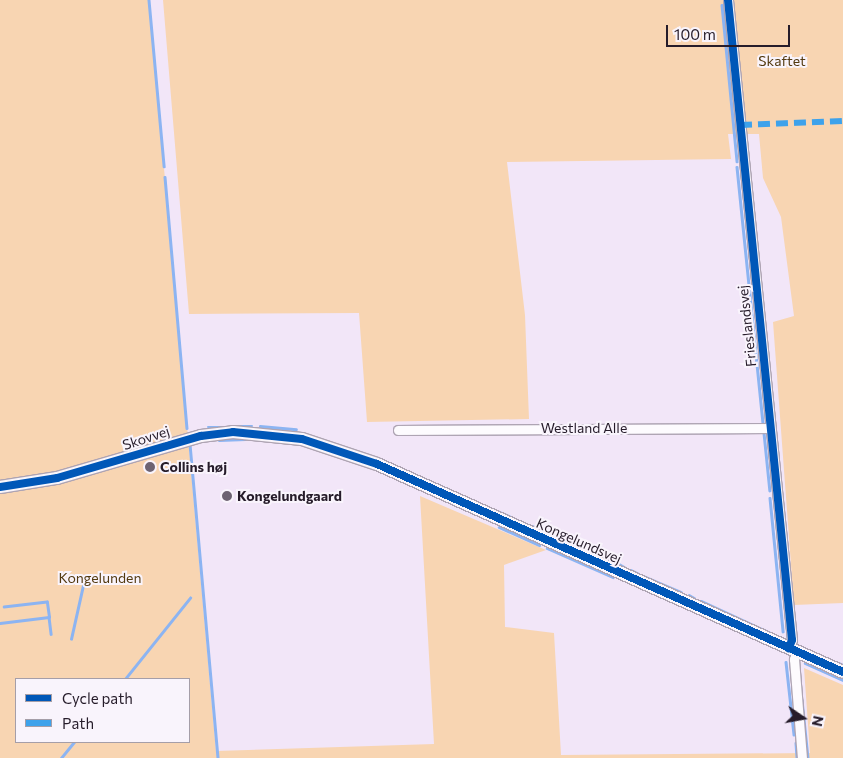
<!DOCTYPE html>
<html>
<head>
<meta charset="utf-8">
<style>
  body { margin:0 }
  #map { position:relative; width:843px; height:758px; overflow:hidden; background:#f2e6f8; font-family:Commissioner,sans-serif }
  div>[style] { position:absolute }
  .green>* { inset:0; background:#f8d5b2 }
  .stream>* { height:2.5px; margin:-1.25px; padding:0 1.25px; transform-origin:1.25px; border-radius:1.25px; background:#8cb4f2 }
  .roads { filter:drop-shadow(1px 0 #aea4b3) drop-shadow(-1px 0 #aea4b3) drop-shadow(0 1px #aea4b3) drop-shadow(0 -1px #aea4b3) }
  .street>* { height:9px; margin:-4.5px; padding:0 4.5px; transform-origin:4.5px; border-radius:4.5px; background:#fdfbfe }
  .secondary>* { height:12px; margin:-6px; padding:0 6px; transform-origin:6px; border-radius:6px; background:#faf6fb }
  .quiet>* { height:6px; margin-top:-3px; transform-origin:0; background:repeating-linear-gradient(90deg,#3ea2eb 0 12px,transparent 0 18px) }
  .cycleway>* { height:8px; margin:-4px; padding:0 4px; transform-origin:4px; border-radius:4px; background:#0057b8 }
  .dots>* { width:14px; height:14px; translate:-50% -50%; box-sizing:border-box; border:2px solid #f9f4fc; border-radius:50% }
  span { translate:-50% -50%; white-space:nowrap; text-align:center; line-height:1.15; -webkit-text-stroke:4px #f9f4fc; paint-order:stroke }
  .park-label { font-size:14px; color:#533a10 }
  .street-label { font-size:14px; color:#261c2a }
  .poi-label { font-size:14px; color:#261c2a; font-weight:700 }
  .left { translate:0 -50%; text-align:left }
  .legend { position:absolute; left:15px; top:678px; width:175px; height:65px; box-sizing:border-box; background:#f9f4fc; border:1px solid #a59ea8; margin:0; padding:6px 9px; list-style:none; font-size:15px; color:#261c2a }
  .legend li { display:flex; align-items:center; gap:10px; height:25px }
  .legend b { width:25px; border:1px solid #a59ea8 }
  .north { position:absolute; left:778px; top:693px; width:50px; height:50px; -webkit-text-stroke:4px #f9f4fc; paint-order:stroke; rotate:102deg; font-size:14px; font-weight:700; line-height:20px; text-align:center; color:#261c2a }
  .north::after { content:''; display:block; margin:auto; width:18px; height:22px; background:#261c2a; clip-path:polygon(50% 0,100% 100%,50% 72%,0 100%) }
  .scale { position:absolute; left:666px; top:25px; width:124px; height:22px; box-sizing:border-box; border:2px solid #261c2a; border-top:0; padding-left:6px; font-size:15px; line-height:18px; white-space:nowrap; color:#261c2a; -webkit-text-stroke:4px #f9f4fc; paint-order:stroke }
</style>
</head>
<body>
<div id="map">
  <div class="green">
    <div style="clip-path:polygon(evenodd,0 0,149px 0,216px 751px,434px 744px,420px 496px,546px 550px,504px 565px,505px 627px,554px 633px,561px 755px,810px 753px,804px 668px,843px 685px,843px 758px,0 758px,0 0,16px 679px,189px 679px,189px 742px,16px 742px,16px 679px)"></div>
    <div style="clip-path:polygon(163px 0,843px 0,843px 603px,794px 605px,773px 322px,794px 316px,781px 217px,763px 178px,759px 134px,728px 134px,731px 159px,507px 162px,525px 315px,529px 419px,367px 422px,359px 313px,189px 314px)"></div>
  </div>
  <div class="stream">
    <div style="left:149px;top:0;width:167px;rotate:84.8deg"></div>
    <div style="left:722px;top:5px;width:157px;rotate:84.5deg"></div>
    <div style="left:737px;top:167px;width:325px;rotate:84.2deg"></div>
    <div style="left:165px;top:177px;width:252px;rotate:85deg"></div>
    <div style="left:235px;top:426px;width:17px"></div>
    <div style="left:260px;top:426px;width:36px;rotate:5deg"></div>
    <div style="left:208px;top:427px;width:19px"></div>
    <div style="left:219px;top:440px;width:26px;rotate:-2deg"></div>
    <div style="left:190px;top:444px;width:315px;rotate:84.9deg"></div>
    <div style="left:770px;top:498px;width:134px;rotate:84.4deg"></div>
    <div style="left:497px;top:511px;width:15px;rotate:23deg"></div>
    <div style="left:532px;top:526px;width:24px;rotate:24deg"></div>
    <div style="left:499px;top:527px;width:44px;rotate:24.2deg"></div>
    <div style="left:547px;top:548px;width:72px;rotate:23.7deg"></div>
    <div style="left:619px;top:564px;width:6px;rotate:31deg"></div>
    <div style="left:631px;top:570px;width:7px;rotate:27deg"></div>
    <div style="left:643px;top:576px;width:41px;rotate:22.8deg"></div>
    <div style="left:689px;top:595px;width:6px;rotate:31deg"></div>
    <div style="left:701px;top:601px;width:81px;rotate:24.7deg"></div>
    <div style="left:49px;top:617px;width:17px;rotate:83deg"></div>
    <div style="left:0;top:623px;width:49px;rotate:-7deg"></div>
    <div style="left:49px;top:617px;width:15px;rotate:-98deg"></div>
    <div style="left:47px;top:602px;width:43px;rotate:173.4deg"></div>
    <div style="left:71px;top:639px;width:59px;rotate:-77.4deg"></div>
    <div style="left:786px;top:662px;width:73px;rotate:83.7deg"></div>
    <div style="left:805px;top:663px;width:42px;rotate:24.1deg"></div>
    <div style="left:839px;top:663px;width:4px;rotate:27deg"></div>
    <div style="left:125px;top:679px;width:104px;rotate:-51.3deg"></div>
    <div style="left:802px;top:700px;width:58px;rotate:84.1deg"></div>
    <div style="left:796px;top:743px;width:15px;rotate:86deg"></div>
    <div style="left:61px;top:758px;width:21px;rotate:-51deg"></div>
  </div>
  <div class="roads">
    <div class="street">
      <div style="left:728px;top:0;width:643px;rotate:84.29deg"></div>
      <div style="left:792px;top:640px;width:9px;rotate:111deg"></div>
      <div style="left:398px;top:430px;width:371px;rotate:-0.3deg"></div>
      <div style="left:797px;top:652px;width:8px;rotate:113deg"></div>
      <div style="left:794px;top:659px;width:99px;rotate:85.4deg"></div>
    </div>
    <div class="secondary">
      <div style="left:0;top:487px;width:58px;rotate:-9deg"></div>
      <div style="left:57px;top:478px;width:150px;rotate:-16.3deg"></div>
      <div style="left:201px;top:436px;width:32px;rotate:-7deg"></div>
      <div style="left:233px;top:432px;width:69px;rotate:5.8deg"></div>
      <div style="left:302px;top:439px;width:79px;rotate:18.4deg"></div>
      <div style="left:377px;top:464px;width:510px;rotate:24.05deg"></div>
    </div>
  </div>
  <div class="quiet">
    <div style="left:740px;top:125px;width:103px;rotate:-2.2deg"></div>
  </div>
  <div class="cycleway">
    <div style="left:728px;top:0;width:643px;rotate:84.29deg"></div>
    <div style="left:792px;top:640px;width:9px;rotate:111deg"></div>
    <div style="left:0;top:487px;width:58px;rotate:-9deg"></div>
    <div style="left:57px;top:478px;width:150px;rotate:-16.3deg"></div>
    <div style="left:201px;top:436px;width:32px;rotate:-7deg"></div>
    <div style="left:233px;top:432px;width:69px;rotate:5.8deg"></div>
    <div style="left:302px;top:439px;width:79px;rotate:18.4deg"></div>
    <div style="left:377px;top:464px;width:510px;rotate:24.05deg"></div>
  </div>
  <div class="dots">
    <div style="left:150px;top:467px;background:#6d6372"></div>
    <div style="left:227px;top:496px;background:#6d6372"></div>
  </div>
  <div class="park-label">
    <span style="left:782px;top:61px">Skaftet</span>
    <span style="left:100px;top:578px">Kongelunden</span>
  </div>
  <div class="street-label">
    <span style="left:747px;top:326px;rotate:-96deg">Frieslandsvej</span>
    <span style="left:584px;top:428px">Westland Alle</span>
    <span style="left:146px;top:438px;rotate:-18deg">Skovvej</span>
    <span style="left:579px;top:541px;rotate:24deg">Kongelundsvej</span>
  </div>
  <div class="poi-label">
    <span class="left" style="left:160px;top:467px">Collins høj</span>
    <span class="left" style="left:237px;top:496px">Kongelundgaard</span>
  </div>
  <ul class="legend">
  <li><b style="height:6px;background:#0057b8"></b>Cycle path</li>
  <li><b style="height:6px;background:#3ea2eb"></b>Path</li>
  </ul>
  <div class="north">N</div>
  <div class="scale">100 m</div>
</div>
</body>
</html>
